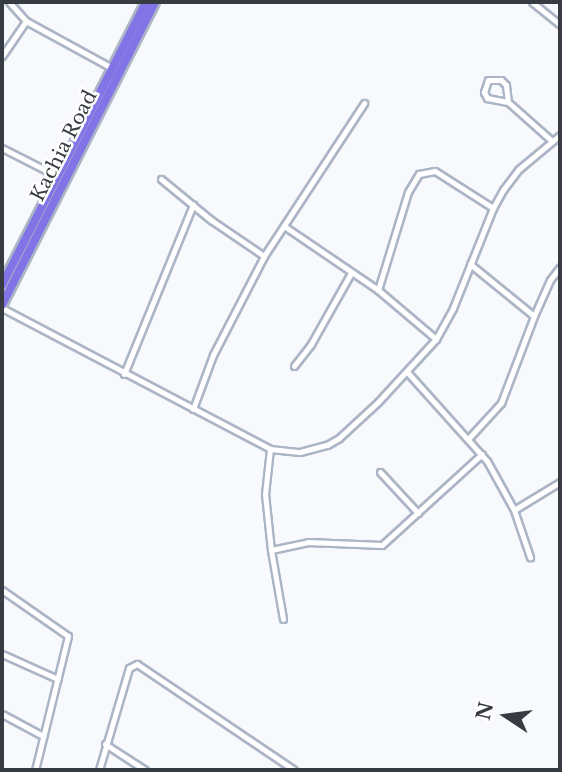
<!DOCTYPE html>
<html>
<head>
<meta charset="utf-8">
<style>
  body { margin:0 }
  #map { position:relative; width:562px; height:772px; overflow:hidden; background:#f7f9fc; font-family:"Libre Baskerville",serif }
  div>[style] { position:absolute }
  .roads { filter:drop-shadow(2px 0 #abb5c5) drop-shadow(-2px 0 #abb5c5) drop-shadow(0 2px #abb5c5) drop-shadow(0 -2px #abb5c5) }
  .minor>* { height:5px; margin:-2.5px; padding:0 2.5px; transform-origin:2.5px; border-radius:2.5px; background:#fff }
  .highway>* { height:8px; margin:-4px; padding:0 4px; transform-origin:4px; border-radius:4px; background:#8274e6 }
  span { translate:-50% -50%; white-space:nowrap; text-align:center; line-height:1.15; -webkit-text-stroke:5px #fff; paint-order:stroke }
  .street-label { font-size:19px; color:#373b42 }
  .frame { position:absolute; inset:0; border:4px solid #373b42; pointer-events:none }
  .north { position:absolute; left:471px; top:681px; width:70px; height:70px; -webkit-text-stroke:5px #fff; paint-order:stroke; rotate:283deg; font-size:19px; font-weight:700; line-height:28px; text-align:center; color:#373b42 }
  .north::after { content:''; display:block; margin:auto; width:24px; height:32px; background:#373b42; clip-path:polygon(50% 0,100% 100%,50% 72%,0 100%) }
</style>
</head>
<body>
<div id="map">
  <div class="roads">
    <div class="minor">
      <div style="left:9px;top:2px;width:25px;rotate:48deg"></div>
      <div style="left:26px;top:21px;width:98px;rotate:28.7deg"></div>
      <div style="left:532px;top:2px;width:36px;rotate:39deg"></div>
      <div style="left:2px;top:56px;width:42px;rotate:-55.6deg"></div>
      <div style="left:508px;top:102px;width:17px;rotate:-97deg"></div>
      <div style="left:506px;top:85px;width:7px;rotate:-135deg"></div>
      <div style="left:501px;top:80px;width:13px;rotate:180deg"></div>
      <div style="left:488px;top:80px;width:13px;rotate:108deg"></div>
      <div style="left:484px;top:92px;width:7px;rotate:63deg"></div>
      <div style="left:487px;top:98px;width:21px;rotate:11deg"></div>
      <div style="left:508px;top:102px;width:59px;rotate:41.6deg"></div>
      <div style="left:2px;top:148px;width:62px;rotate:27deg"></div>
      <div style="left:161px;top:179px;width:65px;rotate:39.4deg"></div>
      <div style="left:211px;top:220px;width:64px;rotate:34.2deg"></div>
      <div style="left:284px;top:226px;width:114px;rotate:34.2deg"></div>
      <div style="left:378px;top:290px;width:76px;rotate:40.2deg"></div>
      <div style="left:470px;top:264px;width:82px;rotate:39.1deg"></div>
      <div style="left:378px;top:290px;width:102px;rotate:-73deg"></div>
      <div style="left:408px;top:192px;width:21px;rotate:-59deg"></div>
      <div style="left:419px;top:174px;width:16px;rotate:-11deg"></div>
      <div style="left:435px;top:171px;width:69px;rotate:32.5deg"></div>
      <div style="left:2px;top:308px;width:303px;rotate:27.7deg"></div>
      <div style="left:270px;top:449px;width:30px;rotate:6deg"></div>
      <div style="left:300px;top:452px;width:28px;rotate:-15deg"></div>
      <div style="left:327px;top:445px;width:14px;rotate:-30deg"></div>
      <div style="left:339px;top:438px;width:53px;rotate:-42.7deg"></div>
      <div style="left:378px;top:402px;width:86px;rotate:-47.4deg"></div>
      <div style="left:436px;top:339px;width:35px;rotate:-61deg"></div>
      <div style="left:453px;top:308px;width:108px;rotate:-68.2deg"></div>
      <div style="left:493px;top:208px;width:21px;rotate:-61deg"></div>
      <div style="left:503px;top:190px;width:26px;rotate:-53deg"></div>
      <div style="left:519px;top:169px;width:53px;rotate:-39.7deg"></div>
      <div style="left:294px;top:366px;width:28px;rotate:-52deg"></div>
      <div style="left:311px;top:344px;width:81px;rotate:-60.6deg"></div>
      <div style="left:408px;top:373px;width:118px;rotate:48.1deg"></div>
      <div style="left:487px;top:461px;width:56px;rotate:61.1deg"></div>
      <div style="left:514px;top:510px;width:50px;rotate:71.2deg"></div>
      <div style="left:124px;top:374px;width:183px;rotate:-67.8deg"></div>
      <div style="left:193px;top:409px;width:58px;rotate:-69.7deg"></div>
      <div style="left:213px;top:355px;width:111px;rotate:-62.7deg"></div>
      <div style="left:264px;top:256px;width:183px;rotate:-56.8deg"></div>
      <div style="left:468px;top:439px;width:49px;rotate:-47.5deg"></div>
      <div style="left:501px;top:403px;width:93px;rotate:-69.2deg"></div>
      <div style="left:534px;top:316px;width:39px;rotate:-66deg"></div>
      <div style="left:550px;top:280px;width:16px;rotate:-52deg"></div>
      <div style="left:270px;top:449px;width:45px;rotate:96.3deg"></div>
      <div style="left:265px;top:494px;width:56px;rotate:83.9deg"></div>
      <div style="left:271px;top:550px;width:70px;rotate:80.1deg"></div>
      <div style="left:380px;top:472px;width:56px;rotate:47.2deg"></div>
      <div style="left:514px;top:510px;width:54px;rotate:-31.3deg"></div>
      <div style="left:271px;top:550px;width:38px;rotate:-12deg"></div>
      <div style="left:308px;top:542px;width:74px;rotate:2.3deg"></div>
      <div style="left:382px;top:545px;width:135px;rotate:-42.3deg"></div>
      <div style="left:2px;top:590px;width:80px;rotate:34.9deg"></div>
      <div style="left:68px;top:636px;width:138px;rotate:103.8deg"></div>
      <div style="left:2px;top:654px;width:61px;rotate:24.1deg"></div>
      <div style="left:2px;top:714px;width:47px;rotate:28.2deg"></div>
      <div style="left:105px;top:744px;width:48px;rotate:33deg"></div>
      <div style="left:99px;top:770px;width:106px;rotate:-73.6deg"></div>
      <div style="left:129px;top:668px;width:9px;rotate:-27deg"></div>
      <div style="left:137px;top:664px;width:189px;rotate:34deg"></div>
    </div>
    <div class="highway">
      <div style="left:2px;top:285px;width:318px;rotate:-63deg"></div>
      <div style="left:2px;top:305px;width:339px;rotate:-63.2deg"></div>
    </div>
  </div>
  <div class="street-label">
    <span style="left:64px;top:146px;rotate:-63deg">Kachia Road</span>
  </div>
  <div class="frame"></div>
  <div class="north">N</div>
</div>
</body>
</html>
